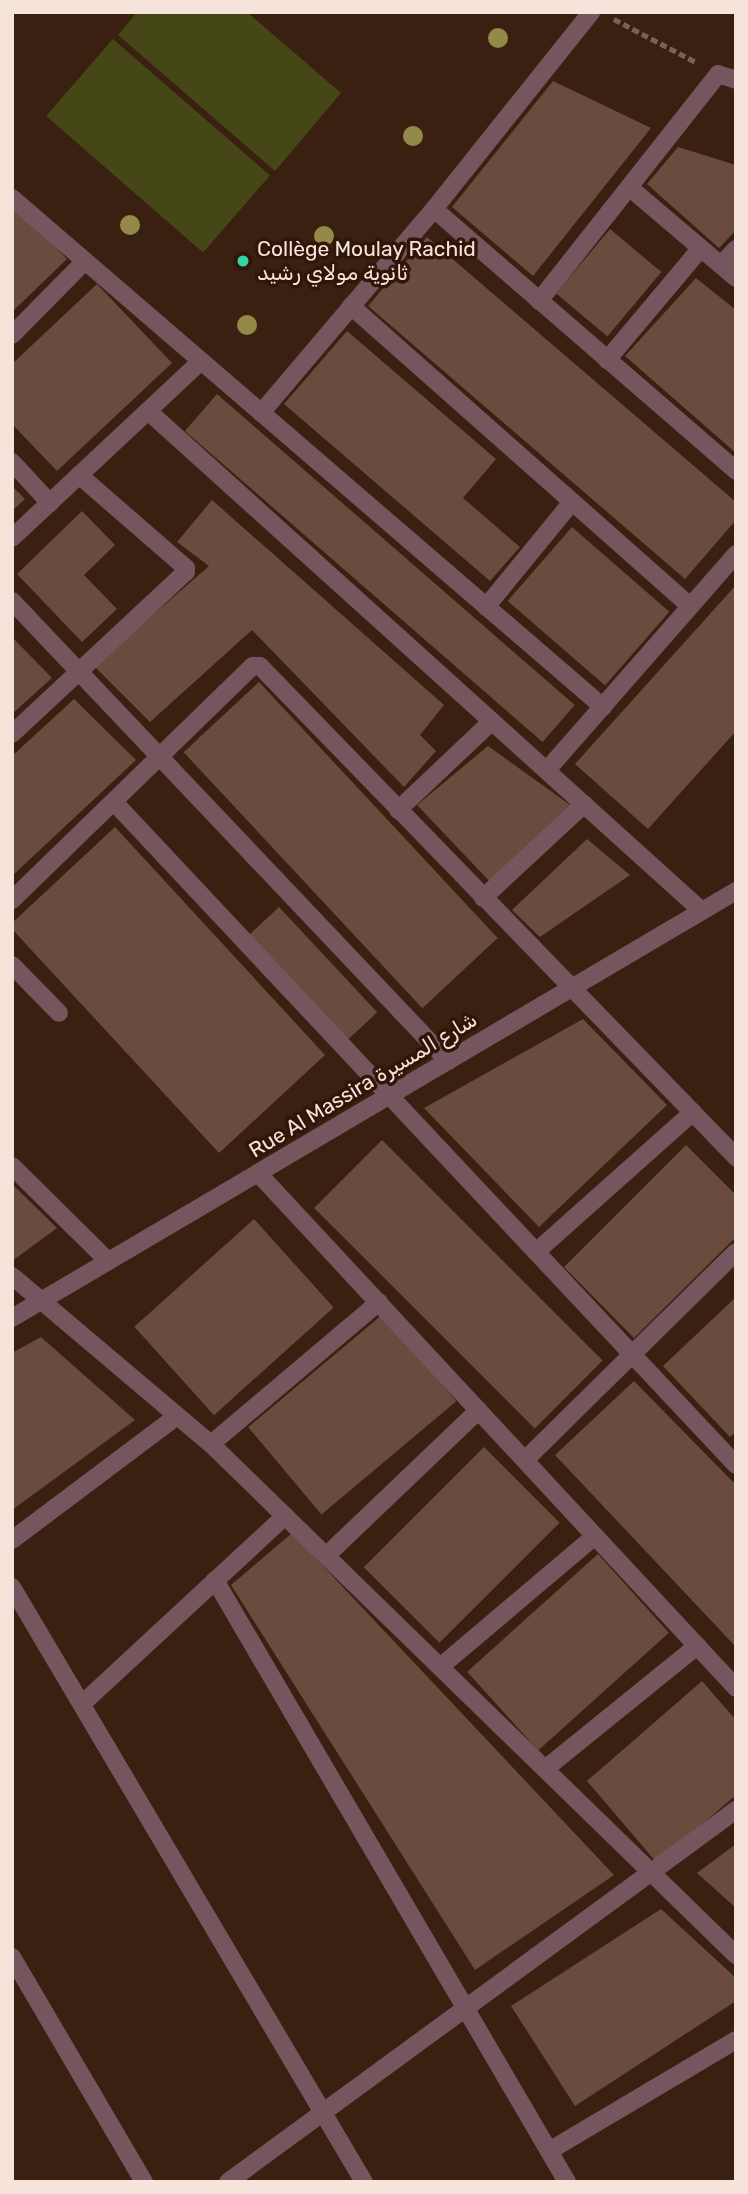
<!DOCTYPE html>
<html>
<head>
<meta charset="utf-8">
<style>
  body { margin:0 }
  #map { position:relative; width:748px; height:2194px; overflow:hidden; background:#392011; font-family:Rubik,"Noto Naskh Arabic",sans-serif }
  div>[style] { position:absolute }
  .green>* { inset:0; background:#454717; transform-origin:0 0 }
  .building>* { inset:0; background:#694c3d; transform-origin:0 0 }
  .path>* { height:4.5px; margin-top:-2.25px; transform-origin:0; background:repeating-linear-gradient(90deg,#796255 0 7px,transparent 0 10.5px) }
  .minor>* { height:18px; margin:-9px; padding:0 9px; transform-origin:9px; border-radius:9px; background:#75555e }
  .trees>* { width:20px; height:20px; margin:-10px; border-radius:50%; background:#938a4a }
  .dots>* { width:19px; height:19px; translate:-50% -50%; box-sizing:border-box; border:4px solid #2f1608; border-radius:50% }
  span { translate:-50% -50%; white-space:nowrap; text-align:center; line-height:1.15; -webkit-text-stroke:7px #2f1608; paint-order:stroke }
  .poi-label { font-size:21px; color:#f6e4db }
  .left { translate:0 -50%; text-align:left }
  .street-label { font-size:21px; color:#f6e4db }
  .frame { position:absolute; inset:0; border:14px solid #f6e4db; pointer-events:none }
</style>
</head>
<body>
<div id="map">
  <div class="green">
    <div style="clip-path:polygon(137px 12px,247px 12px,341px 93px,275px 171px,118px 35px)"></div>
    <div style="left:113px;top:39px;width:208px;height:102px;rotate:41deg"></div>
  </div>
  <div class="building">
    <div style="clip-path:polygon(553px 81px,651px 128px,533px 276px,452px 207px)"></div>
    <div style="clip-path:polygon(678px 147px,736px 165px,736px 230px,719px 248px,647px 184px)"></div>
    <div style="clip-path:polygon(12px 202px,67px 259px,12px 312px)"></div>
    <div style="left:610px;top:229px;width:67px;height:84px;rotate:40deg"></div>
    <div style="clip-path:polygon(427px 237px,736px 502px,736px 520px,685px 579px,368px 306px)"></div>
    <div style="clip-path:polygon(696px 278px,736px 310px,736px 453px,625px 356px)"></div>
    <div style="clip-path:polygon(97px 284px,172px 363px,57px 471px,12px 424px,12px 364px)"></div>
    <div style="clip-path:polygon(347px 331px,496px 459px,463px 498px,520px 547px,490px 581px,284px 404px)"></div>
    <div style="left:217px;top:394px;width:474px;height:49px;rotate:41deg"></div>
    <div style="clip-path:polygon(12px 486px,25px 499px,12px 511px)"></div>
    <div style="clip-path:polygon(212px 500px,444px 705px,420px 735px,436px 751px,404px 787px,252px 630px,150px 722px,94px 666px,209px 566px,177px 542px)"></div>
    <div style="clip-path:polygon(82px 511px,115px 545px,84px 575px,117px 609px,82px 642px,17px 574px)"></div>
    <div style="left:572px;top:527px;width:129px;height:98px;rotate:41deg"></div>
    <div style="clip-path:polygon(736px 585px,736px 731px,648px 829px,575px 764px)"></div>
    <div style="clip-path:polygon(12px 637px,52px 678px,12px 714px)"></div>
    <div style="left:259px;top:682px;width:350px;height:103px;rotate:47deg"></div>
    <div style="clip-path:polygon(74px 699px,136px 760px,12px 876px,12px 756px)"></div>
    <div style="clip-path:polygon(488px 746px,573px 807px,493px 885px,417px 805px)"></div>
    <div style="clip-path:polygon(115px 827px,325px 1055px,219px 1153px,12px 929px,12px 923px)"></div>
    <div style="clip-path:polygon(587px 839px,630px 875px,540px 937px,512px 910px)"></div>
    <div style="left:279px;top:907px;width:144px;height:44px;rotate:47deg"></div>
    <div style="clip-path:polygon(583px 1019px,667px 1105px,539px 1227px,424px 1108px)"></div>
    <div style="left:382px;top:1140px;width:312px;height:96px;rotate:45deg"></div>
    <div style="clip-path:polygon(686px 1145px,736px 1195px,736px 1237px,634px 1338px,564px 1267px)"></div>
    <div style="clip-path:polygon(12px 1184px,57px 1228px,12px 1261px)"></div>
    <div style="left:254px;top:1219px;width:119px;height:161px;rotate:48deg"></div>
    <div style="clip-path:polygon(736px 1297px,736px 1432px,730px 1437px,663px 1366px)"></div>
    <div style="left:383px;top:1314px;width:114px;height:176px;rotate:50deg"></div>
    <div style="clip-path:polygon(41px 1337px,135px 1420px,12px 1510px,12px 1353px)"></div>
    <div style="clip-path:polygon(634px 1381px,736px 1485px,736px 1647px,555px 1455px)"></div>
    <div style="left:484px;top:1447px;width:107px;height:170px;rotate:45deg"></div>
    <div style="clip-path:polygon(292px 1533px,614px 1875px,475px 1970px,231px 1585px)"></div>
    <div style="left:598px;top:1554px;width:106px;height:176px;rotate:48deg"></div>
    <div style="clip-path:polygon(702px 1681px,736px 1720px,736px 1795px,657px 1863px,587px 1781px)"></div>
    <div style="clip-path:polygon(736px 1844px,736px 1908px,697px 1873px)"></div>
    <div style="clip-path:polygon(661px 1909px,736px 1978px,736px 2001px,575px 2106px,511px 2006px)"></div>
  </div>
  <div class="path">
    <div style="left:614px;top:19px;width:93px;rotate:27.7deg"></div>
  </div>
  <div class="minor">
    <div style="left:629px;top:187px;width:140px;rotate:40.4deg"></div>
    <div style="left:12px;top:198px;width:780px;rotate:40.74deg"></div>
    <div style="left:434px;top:209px;width:400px;rotate:40.9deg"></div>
    <div style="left:721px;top:265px;width:22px;rotate:-47deg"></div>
    <div style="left:539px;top:301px;width:289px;rotate:-51.7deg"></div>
    <div style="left:718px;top:74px;width:19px;rotate:18deg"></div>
    <div style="left:351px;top:306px;width:453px;rotate:41.5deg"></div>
    <div style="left:12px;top:335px;width:104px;rotate:-45.4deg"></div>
    <div style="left:607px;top:360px;width:146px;rotate:-50deg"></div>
    <div style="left:148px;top:411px;width:746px;rotate:42.07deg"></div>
    <div style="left:261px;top:413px;width:267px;rotate:-49.7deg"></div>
    <div style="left:434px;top:209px;width:252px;rotate:-51.4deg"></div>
    <div style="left:12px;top:462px;width:56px;rotate:47.2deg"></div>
    <div style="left:12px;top:538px;width:259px;rotate:-43.1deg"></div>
    <div style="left:12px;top:601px;width:634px;rotate:46.53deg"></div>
    <div style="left:486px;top:607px;width:136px;rotate:-50.7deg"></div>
    <div style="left:12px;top:734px;width:238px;rotate:-43deg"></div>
    <div style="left:186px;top:572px;width:4px;rotate:-90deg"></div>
    <div style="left:186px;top:568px;width:142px;rotate:-139deg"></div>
    <div style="left:547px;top:770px;width:287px;rotate:-48.8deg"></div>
    <div style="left:114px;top:802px;width:909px;rotate:46.83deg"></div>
    <div style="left:398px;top:810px;width:129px;rotate:-43.4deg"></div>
    <div style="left:483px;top:898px;width:138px;rotate:-42.9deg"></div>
    <div style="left:12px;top:900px;width:336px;rotate:-44.2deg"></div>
    <div style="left:253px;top:666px;width:7px"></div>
    <div style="left:260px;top:666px;width:684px;rotate:45.89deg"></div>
    <div style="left:12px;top:965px;width:67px;rotate:45.6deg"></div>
    <div style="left:12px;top:1166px;width:135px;rotate:44.7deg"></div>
    <div style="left:258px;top:1173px;width:703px;rotate:47.13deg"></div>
    <div style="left:536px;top:1252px;width:210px;rotate:-41.7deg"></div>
    <div style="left:12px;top:1276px;width:260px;rotate:40.2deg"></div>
    <div style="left:211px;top:1444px;width:733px;rotate:44.23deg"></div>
    <div style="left:12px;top:1318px;width:841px;rotate:-30.53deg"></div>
    <div style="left:211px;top:1444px;width:220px;rotate:-40.2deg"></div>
    <div style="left:525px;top:1460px;width:296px;rotate:-44.6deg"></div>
    <div style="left:12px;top:1540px;width:206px;rotate:-36.9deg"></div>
    <div style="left:326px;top:1556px;width:211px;rotate:-43.7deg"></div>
    <div style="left:215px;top:1580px;width:697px;rotate:59.68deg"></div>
    <div style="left:12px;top:1587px;width:691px;rotate:59.39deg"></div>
    <div style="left:440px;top:1667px;width:203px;rotate:-40.2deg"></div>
    <div style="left:82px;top:1704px;width:277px;rotate:-42.8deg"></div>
    <div style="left:545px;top:1769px;width:196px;rotate:-39deg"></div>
    <div style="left:12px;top:1957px;width:261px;rotate:59.6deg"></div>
    <div style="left:549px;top:2151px;width:217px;rotate:-30.7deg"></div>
    <div style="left:228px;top:2182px;width:630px;rotate:-36.21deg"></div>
  </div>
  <div class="trees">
    <div style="left:498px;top:38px"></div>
    <div style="left:413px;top:136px"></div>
    <div style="left:130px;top:225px"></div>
    <div style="left:324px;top:236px"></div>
    <div style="left:247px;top:325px"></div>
  </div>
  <div class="dots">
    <div style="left:243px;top:261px;background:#33d4a8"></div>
  </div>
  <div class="poi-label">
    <span class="left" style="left:257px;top:261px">Collège Moulay Rachid<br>ثانوية مولاي رشيد</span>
  </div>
  <div class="street-label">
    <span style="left:363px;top:1085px;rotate:-31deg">Rue Al Massira شارع المسيرة</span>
  </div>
  <div class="frame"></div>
</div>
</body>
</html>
